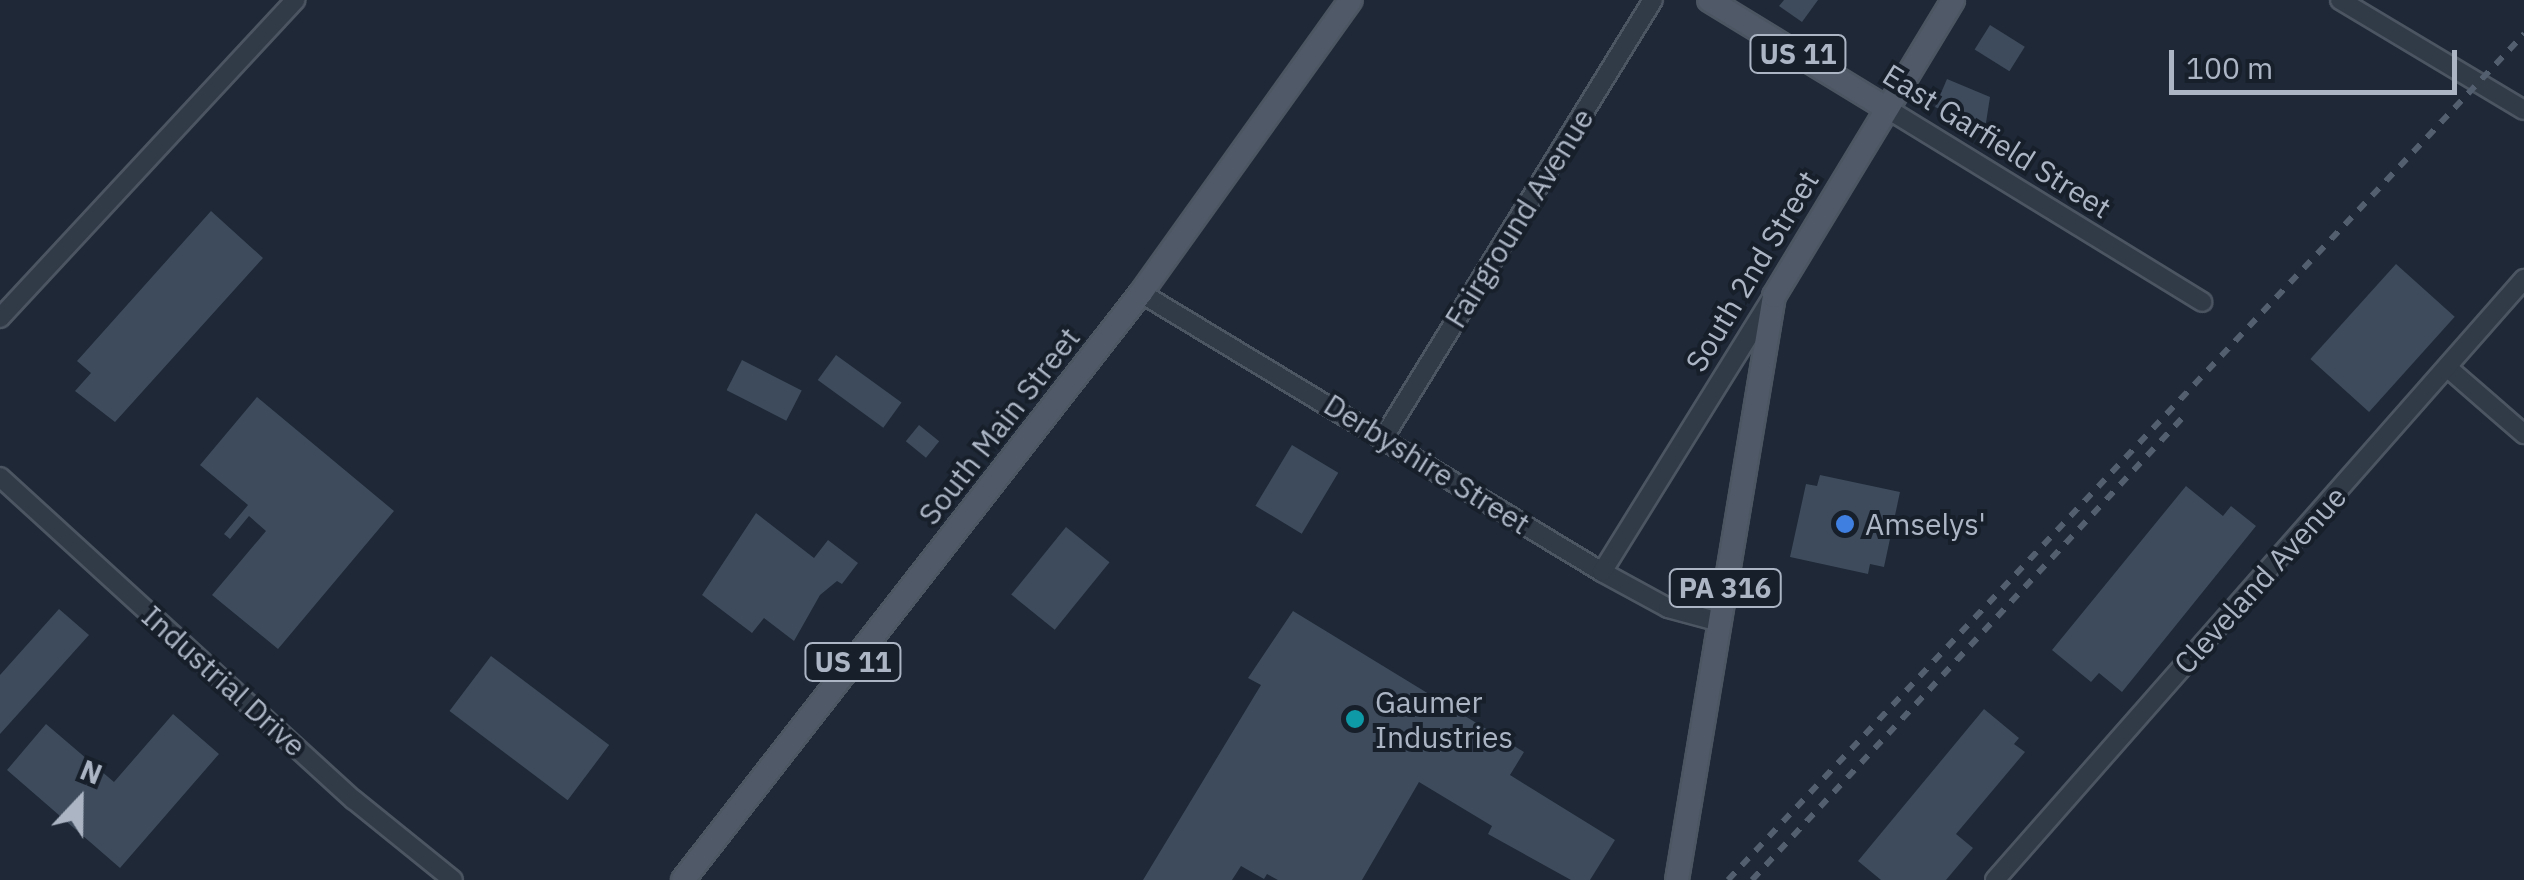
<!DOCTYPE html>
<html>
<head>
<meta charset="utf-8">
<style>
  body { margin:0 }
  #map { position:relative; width:2524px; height:880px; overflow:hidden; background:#1e2836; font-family:"IBM Plex Sans",sans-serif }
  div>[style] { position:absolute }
  .building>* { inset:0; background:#3e4b5c; transform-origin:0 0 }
  .roads { filter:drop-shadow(2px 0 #4c5562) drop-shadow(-2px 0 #4c5562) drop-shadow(0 2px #4c5562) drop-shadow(0 -2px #4c5562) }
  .minor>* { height:18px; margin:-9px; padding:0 9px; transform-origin:9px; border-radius:9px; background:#313a47 }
  .major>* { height:22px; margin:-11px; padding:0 11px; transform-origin:11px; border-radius:11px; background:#4f5967 }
  .rail>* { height:6px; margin-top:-3px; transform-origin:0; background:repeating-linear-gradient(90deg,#535e6e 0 10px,transparent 0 20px) }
  .dots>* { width:28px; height:28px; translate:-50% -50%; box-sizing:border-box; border:5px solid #171f2b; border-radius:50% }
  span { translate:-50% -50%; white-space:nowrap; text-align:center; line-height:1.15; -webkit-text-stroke:8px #171f2b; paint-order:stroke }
  .shield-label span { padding:2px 8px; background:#171f2b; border:2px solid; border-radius:8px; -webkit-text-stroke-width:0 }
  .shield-label { font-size:28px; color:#abb5c4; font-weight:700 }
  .street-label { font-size:30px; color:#abb5c4 }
  .poi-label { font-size:30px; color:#abb5c4 }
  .left { translate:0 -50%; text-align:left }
  .north { position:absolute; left:30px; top:750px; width:100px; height:100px; -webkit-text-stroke:8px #171f2b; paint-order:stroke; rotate:22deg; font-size:28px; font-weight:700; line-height:40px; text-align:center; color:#abb5c4 }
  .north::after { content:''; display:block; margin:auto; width:35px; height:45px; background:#abb5c4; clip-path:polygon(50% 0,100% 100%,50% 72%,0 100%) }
  .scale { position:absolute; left:2169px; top:50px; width:288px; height:45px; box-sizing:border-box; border:5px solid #abb5c4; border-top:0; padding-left:12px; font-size:30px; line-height:35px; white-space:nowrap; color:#abb5c4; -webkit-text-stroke:8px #171f2b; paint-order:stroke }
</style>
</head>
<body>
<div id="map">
  <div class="building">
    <div style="clip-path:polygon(1784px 0,1818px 0,1802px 22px,1779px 6px)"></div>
    <div style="left:1990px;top:25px;width:41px;height:29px;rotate:32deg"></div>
    <div style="clip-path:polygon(1947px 79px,1990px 97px,1985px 129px,1935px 107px)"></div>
    <div style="clip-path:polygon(211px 211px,263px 258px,115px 422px,75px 391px,91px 373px,77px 361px)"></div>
    <div style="left:2396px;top:264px;width:79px;height:128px;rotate:42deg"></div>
    <div style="left:836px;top:355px;width:81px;height:31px;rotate:36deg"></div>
    <div style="left:742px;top:360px;width:67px;height:34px;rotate:27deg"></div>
    <div style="clip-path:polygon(257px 397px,394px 511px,278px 649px,212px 595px,266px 531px,249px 516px,230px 539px,224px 534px,248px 505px,200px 465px)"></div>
    <div style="left:919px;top:425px;width:26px;height:21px;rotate:39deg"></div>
    <div style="left:1292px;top:445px;width:54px;height:71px;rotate:31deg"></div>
    <div style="clip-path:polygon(1820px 475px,1900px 492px,1884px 567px,1870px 564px,1868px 574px,1790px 557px,1806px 484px,1817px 486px)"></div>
    <div style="clip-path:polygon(2186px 486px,2223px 516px,2231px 506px,2256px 526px,2122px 692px,2099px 673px,2091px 682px,2052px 650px)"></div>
    <div style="clip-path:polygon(756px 513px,814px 558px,828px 540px,858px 563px,842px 584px,837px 581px,820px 595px,794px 641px,764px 618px,752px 633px,702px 595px)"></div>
    <div style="left:1066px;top:527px;width:56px;height:87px;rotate:39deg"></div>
    <div style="clip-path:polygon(59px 609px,89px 635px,0 734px,0 675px)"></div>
    <div style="clip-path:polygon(1293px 611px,1524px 752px,1510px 775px,1615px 840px,1590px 880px,1571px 880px,1488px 834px,1492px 826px,1419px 782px,1362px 880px,1278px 880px,1267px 874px,1264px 879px,1241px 866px,1232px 880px,1143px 880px,1261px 685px,1248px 678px)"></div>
    <div style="left:491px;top:656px;width:148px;height:69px;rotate:37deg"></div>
    <div style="clip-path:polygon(1984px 709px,2019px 738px,2014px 744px,2025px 752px,1956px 834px,1973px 848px,1946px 880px,1881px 880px,1858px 861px)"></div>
    <div style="clip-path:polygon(173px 714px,219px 754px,120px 868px,7px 770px,46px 724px,114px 782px)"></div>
  </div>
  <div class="roads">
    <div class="minor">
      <div style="left:2340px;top:0;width:214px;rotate:30.9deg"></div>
      <div style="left:1886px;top:108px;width:371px;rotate:31.5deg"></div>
      <div style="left:1141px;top:293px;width:539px;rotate:31.18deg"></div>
      <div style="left:1602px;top:572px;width:75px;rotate:28.6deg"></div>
      <div style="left:1668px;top:608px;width:54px;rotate:15.1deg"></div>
      <div style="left:0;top:318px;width:434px;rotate:-47.1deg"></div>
      <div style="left:2448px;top:368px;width:101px;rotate:41deg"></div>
      <div style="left:1384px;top:437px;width:513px;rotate:-58.39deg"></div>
      <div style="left:0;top:477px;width:479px;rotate:42.4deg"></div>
      <div style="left:354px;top:800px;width:127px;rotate:38.9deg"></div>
      <div style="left:1602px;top:572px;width:319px;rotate:-58.2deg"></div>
      <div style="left:1995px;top:880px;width:801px;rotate:-48.65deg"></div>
    </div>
    <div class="major">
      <div style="left:1709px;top:0;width:207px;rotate:31.4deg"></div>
      <div style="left:683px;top:880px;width:745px;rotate:-52.04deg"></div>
      <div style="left:1141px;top:293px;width:360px;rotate:-54.4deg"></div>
      <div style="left:1677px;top:880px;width:592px;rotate:-80.57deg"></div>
      <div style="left:1774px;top:296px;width:346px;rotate:-58.8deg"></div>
    </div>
  </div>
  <div class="rail">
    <div style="left:1728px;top:880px;width:1162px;rotate:-46.74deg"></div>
    <div style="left:1752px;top:880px;width:635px;rotate:-47.04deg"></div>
  </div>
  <div class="dots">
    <div style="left:1845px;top:524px;background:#3f7fe0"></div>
    <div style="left:1355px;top:719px;background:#0f9aa8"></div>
  </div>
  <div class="shield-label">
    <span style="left:1798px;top:54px">US 11</span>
    <span style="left:1725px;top:588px">PA 316</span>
    <span style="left:853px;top:662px">US 11</span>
  </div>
  <div class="street-label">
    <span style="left:1997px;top:141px;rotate:32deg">East Garfield Street</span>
    <span style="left:1519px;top:218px;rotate:-58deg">Fairground Avenue</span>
    <span style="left:1752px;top:271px;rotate:-59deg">South 2nd Street</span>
    <span style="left:999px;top:426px;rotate:-52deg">South Main Street</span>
    <span style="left:1427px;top:464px;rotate:32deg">Derbyshire Street</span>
    <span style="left:2260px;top:580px;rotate:-48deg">Cleveland Avenue</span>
    <span style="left:224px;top:681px;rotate:42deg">Industrial Drive</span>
  </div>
  <div class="poi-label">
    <span class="left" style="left:1865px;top:524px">Amselys'</span>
    <span class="left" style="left:1375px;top:719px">Gaumer<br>Industries</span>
  </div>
  <div class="north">N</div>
  <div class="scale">100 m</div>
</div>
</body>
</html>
